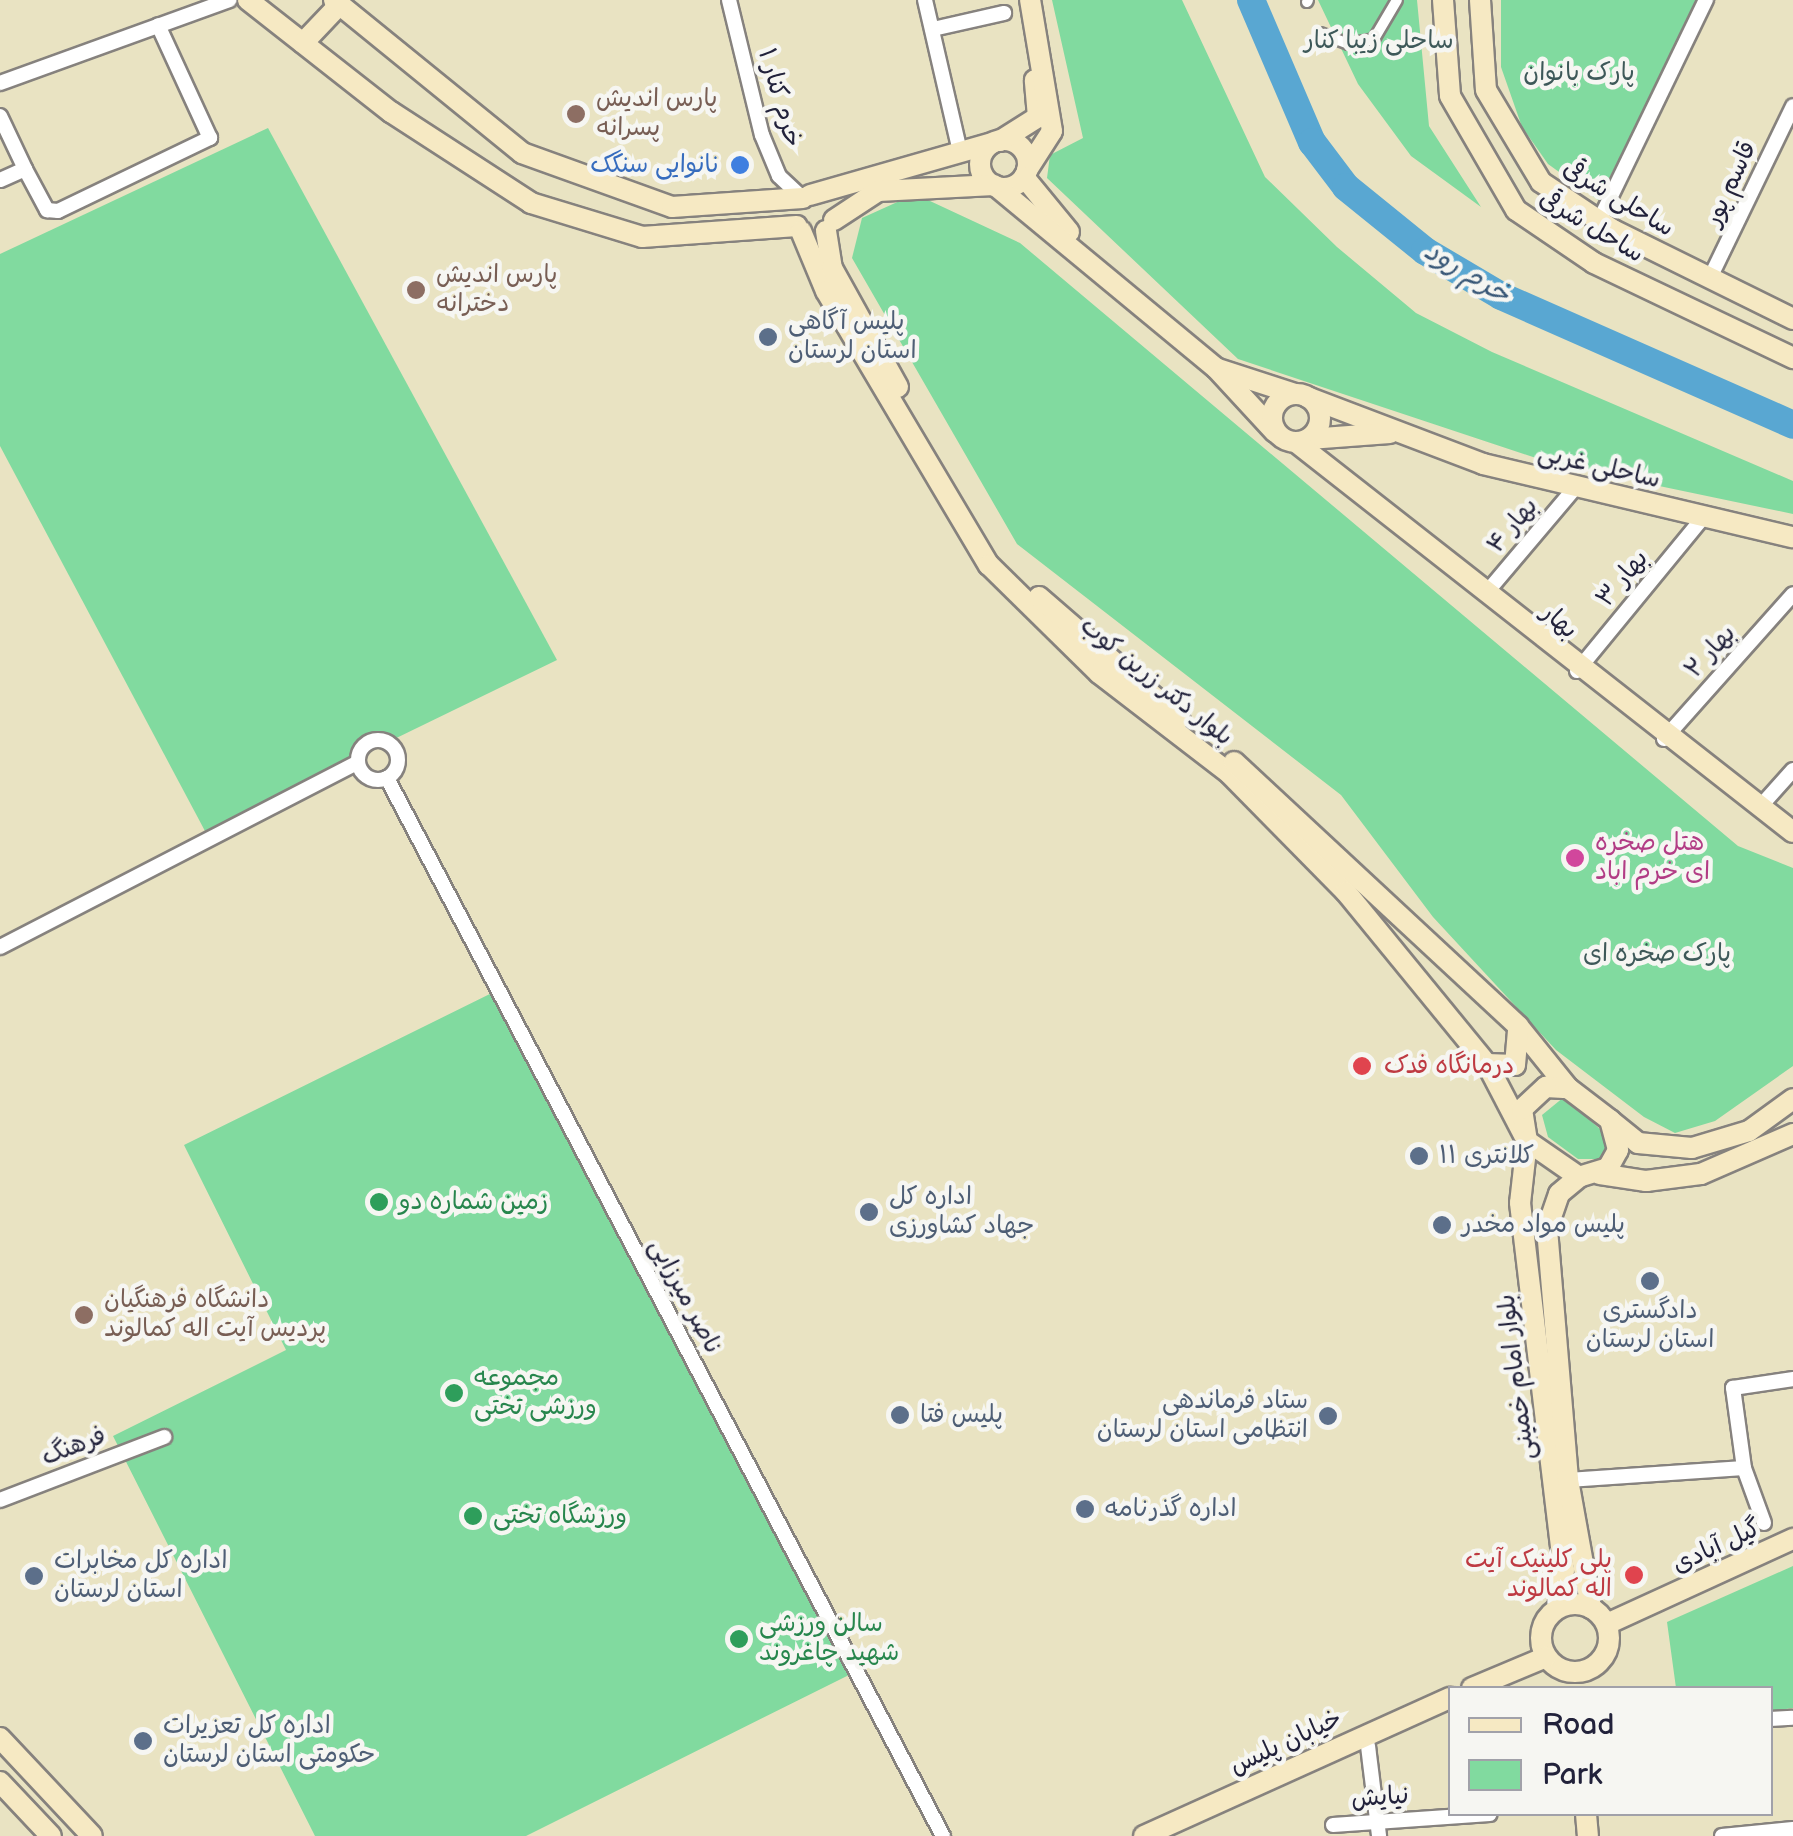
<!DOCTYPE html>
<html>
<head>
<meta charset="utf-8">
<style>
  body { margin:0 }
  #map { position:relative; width:1793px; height:1836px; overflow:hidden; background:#e9e3c2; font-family:"Balsamiq Sans","Playpen Sans Arabic",sans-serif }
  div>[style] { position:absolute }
  .green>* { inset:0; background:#81da9f }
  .river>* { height:28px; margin:-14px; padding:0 14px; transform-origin:14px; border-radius:14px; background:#59a7d2 }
  .roads { filter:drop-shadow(2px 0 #86827e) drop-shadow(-2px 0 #86827e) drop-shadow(0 2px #86827e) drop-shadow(0 -2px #86827e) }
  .pedestrian>* { height:10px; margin:-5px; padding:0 5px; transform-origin:5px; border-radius:5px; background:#fff }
  .minor>* { height:14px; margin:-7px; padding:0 7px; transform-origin:7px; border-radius:7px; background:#fff }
  .minor>.ring { margin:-7px; padding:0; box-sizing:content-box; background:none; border:14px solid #fff; border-radius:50% }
  .secondary>* { height:20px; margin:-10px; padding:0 10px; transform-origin:10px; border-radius:10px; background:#f6e9c3 }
  .secondary>.ring { margin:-10px; padding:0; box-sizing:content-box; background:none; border:20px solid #f6e9c3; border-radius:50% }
  .dots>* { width:28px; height:28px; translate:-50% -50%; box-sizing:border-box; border:5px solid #f6f6f2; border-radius:50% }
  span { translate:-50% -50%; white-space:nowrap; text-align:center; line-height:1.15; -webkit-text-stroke:9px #f6f6f2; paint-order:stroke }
  .park-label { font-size:25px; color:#3e5959 }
  .street-label { font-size:25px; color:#22223b }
  .education-label { font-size:25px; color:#785e54 }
  .left { translate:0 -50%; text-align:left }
  .shop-label { font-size:25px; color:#366cbe }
  .right { translate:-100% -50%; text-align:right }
  .service-label { font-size:25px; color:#4e5e75 }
  .hotel-label { font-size:25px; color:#b23c85 }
  .health-label { font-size:25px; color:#be3a42 }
  .leisure-label { font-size:25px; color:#27864d }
  .water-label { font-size:28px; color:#385777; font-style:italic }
  .legend { position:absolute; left:1448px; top:1686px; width:325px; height:130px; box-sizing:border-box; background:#f6f6f2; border:2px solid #a1a1a9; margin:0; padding:12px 18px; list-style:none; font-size:30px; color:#22223b }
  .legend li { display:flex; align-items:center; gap:20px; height:50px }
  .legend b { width:50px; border:2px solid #a1a1a9 }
</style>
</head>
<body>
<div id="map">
  <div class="green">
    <div style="clip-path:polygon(1052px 0,1182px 0,1265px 177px,1337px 247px,1416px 313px,1492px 352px,1793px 481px,1793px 514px,1554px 464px,1238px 359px,1047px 178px,1050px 155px,1083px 138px)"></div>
    <div style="clip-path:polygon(1318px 0,1417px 0,1429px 126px,1481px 207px,1411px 156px,1358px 84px)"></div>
    <div style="clip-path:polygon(1501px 0,1700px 0,1598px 200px,1548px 164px,1522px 127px,1501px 67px)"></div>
    <div style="clip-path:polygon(268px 128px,557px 660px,205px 831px,0 446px,0 254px)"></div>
    <div style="clip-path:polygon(915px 194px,1020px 243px,1738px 846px,1793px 868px,1793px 1066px,1715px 1121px,1675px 1133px,1644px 1117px,1556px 1050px,1433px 917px,1341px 795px,1017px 544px,852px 258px,862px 218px)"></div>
    <div style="clip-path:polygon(504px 987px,849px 1675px,526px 1836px,315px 1836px,113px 1436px,286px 1350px,184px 1145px)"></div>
    <div style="clip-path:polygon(1564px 1097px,1610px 1138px,1606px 1159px,1578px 1159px,1548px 1137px,1542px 1115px)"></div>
    <div style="clip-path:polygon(1793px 1566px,1793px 1708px,1771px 1711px,1770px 1688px,1676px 1688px,1667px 1622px)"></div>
  </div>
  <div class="river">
    <div style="left:1251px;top:0;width:155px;rotate:66.8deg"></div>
    <div style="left:1312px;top:142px;width:56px;rotate:52.9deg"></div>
    <div style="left:1346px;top:187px;width:102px;rotate:39deg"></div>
    <div style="left:1425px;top:251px;width:88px;rotate:30.6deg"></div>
    <div style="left:1501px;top:296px;width:319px;rotate:23.8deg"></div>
  </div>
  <div class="roads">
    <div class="pedestrian">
      <div style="left:1307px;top:2px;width:2px;rotate:-63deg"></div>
      <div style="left:1320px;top:33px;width:31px;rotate:21deg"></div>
      <div style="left:1349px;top:44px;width:25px;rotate:-11deg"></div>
      <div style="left:1374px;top:39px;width:45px;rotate:-59.5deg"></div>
    </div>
    <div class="minor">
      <div style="left:729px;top:0;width:139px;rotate:76.3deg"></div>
      <div style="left:762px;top:135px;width:44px;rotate:67.5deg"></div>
      <div style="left:779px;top:176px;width:33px;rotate:43deg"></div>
      <div style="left:925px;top:0;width:156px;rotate:77deg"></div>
      <div style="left:933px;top:29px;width:73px;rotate:-12.7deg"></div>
      <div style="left:0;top:83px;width:244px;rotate:-19.9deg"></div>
      <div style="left:0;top:116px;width:59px;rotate:64.7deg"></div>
      <div style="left:25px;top:169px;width:27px;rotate:156deg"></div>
      <div style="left:25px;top:169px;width:47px;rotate:61.8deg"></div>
      <div style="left:47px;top:210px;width:11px;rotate:5deg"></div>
      <div style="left:58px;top:211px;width:169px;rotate:-25.7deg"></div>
      <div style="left:210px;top:138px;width:124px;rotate:-114.7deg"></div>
      <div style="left:1599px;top:221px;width:246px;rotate:-64.2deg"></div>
      <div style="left:1709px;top:280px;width:193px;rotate:-64.2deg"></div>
      <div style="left:1487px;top:592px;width:135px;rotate:-49.8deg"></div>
      <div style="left:1577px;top:671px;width:202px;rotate:-50.6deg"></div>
      <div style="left:1664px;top:739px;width:194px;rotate:-48.3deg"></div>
      <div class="ring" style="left:358px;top:740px;width:26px;height:26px"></div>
      <div style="left:387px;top:778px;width:1195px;rotate:62.28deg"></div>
      <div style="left:1759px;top:808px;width:51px;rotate:-48.2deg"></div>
      <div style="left:0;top:947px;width:402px;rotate:-27.3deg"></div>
      <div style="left:1568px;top:1480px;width:176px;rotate:-3.9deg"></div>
      <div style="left:0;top:1500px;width:176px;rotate:-21deg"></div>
      <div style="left:1764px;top:1523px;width:59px;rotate:-110deg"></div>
      <div style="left:1744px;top:1468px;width:81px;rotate:-97.8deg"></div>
      <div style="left:1733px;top:1388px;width:61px;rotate:-8.5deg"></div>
      <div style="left:1770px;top:1719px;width:22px;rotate:-3deg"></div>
      <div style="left:1368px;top:1746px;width:91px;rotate:83deg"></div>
      <div style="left:1333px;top:1825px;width:157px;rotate:-4deg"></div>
      <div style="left:1722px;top:1836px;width:71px;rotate:-5.6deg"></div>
    </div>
    <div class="secondary">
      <div style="left:248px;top:0;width:182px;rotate:38.1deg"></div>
      <div style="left:391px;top:112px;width:167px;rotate:33deg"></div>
      <div style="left:531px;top:203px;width:116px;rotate:17deg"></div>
      <div style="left:642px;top:237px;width:155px;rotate:-4.1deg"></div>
      <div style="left:334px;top:0;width:242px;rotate:39.1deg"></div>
      <div style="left:522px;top:153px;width:159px;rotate:19.8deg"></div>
      <div style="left:672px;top:207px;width:131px;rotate:-3.9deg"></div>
      <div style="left:1443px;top:0;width:96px;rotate:85.8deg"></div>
      <div style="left:1450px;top:96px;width:132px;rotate:59.9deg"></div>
      <div style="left:1516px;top:210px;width:94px;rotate:34.2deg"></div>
      <div style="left:1594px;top:263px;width:221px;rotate:25.5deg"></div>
      <div style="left:1480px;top:0;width:90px;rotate:86.2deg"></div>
      <div style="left:1486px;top:90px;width:107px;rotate:59.1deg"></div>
      <div style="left:1541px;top:182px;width:87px;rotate:33.7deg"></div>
      <div style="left:1613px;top:230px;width:201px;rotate:26.3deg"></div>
      <div style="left:303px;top:43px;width:54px;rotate:-46.5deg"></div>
      <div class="ring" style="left:980px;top:140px;width:28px;height:28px"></div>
      <div style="left:1000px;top:141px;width:45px;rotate:-32.3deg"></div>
      <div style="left:1038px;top:117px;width:37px;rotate:-95deg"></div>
      <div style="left:1027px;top:170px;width:46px;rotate:-57.3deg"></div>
      <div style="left:1052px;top:131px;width:133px;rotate:-99.5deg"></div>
      <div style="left:1024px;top:177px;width:71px;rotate:50.7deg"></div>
      <div style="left:997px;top:187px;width:284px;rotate:39.6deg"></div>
      <div style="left:1216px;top:368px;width:87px;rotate:47.3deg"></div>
      <div style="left:810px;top:195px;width:189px;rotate:-15.9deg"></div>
      <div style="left:834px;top:220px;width:53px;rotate:-33.4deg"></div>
      <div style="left:878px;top:191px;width:116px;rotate:-3deg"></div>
      <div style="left:801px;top:231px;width:65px;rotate:67.4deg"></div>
      <div style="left:826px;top:291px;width:319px;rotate:59.3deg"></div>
      <div style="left:989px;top:565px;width:154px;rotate:44.5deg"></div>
      <div style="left:1099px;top:673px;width:165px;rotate:37.6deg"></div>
      <div style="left:1230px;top:774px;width:165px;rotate:45.5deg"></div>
      <div style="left:1346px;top:892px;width:222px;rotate:50.7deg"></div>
      <div style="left:1487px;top:1064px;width:85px;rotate:62.5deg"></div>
      <div style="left:826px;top:231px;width:37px;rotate:81deg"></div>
      <div style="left:832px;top:268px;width:136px;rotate:61deg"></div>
      <div style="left:1218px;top:369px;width:81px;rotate:18deg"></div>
      <div class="ring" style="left:1272px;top:394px;width:28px;height:28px"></div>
      <div style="left:1307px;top:397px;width:188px;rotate:20.8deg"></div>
      <div style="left:1483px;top:464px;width:318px;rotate:13.3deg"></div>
      <div style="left:1309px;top:439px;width:81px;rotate:-4.2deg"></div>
      <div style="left:1297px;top:443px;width:630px;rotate:38.11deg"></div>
      <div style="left:1039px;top:597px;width:186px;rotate:40.9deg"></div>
      <div style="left:1234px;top:762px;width:388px;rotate:42.9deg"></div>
      <div style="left:1518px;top:1026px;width:80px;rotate:51.1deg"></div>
      <div style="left:1487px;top:1064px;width:28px;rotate:2deg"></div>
      <div style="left:1515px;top:1065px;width:37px;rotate:-85deg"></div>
      <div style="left:1546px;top:1087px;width:22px;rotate:3deg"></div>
      <div style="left:1568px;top:1088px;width:53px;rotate:37.3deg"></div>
      <div style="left:1610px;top:1120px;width:31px;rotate:75deg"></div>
      <div style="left:1618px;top:1150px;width:21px;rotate:119deg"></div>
      <div style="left:1608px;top:1168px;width:30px;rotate:163deg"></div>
      <div style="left:1579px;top:1177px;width:63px;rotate:-145.3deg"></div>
      <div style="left:1527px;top:1141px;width:32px;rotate:-99deg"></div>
      <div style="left:1522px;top:1109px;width:33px;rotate:-43deg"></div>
      <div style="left:1611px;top:1121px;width:35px;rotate:39deg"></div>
      <div style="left:1638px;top:1143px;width:54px;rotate:5.3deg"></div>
      <div style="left:1692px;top:1148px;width:59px;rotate:-16.6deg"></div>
      <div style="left:1749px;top:1131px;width:54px;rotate:-36deg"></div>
      <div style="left:1527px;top:1141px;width:62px;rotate:96.4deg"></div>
      <div style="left:1520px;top:1203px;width:370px;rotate:83.2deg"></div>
      <div style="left:1564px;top:1570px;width:38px;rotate:99deg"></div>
      <div style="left:1600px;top:1174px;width:47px;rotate:8.7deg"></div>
      <div style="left:1646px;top:1181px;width:55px;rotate:-7.3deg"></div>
      <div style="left:1701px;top:1174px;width:100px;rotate:-23.5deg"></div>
      <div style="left:1579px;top:1177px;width:26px;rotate:140deg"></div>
      <div style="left:1559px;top:1194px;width:37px;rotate:109deg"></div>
      <div style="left:1547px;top:1229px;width:252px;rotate:85.2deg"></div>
      <div style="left:1568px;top:1480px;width:130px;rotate:79.8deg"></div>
      <div class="ring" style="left:1541px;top:1604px;width:48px;height:48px"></div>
      <div style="left:1607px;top:1624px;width:205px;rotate:-24.6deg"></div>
      <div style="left:1472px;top:1688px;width:80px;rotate:-22.7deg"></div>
      <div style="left:0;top:1738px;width:134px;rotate:46.8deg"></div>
      <div style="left:0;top:1782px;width:74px;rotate:46.6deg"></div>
      <div style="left:1586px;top:1814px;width:22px;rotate:85deg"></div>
      <div style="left:1144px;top:1836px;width:336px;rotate:-24.3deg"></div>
    </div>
  </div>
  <div class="dots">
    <div style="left:576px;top:114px;background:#8d6e63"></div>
    <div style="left:740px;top:165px;background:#3f7fe0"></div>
    <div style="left:416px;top:290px;background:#8d6e63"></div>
    <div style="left:768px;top:337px;background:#5c6f8a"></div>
    <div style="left:1575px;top:858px;background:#d1479c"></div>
    <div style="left:1362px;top:1066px;background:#e0444e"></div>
    <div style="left:1419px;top:1156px;background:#5c6f8a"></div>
    <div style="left:379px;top:1202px;background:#2e9e5b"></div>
    <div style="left:869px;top:1212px;background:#5c6f8a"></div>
    <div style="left:1442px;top:1225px;background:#5c6f8a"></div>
    <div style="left:1650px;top:1281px;background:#5c6f8a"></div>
    <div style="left:84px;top:1315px;background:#8d6e63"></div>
    <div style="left:454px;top:1393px;background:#2e9e5b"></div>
    <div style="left:900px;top:1415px;background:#5c6f8a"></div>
    <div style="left:1328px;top:1416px;background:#5c6f8a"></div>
    <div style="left:1085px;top:1509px;background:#5c6f8a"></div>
    <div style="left:473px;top:1516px;background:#2e9e5b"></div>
    <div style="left:1634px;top:1575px;background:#e0444e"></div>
    <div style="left:34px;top:1576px;background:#5c6f8a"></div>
    <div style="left:739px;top:1639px;background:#2e9e5b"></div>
    <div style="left:143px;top:1741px;background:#5c6f8a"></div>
  </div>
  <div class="park-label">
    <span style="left:1379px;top:41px">ساحلی زیبا کنار</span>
    <span style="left:1579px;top:73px">پارک بانوان</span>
    <span style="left:1657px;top:954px">پارک صخره ای</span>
  </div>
  <div class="street-label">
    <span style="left:779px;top:98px;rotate:74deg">خرم کنار ۱</span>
    <span style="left:1731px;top:184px;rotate:-65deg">قاسم پور</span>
    <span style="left:1618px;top:199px;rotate:31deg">ساحلی شرقی</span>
    <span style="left:1591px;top:227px;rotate:31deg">ساحل شرقی</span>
    <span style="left:1599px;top:467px;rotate:13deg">ساحلی غربی</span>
    <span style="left:1513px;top:526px;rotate:-50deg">بهار ۴</span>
    <span style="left:1623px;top:579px;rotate:-50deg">بهار ۳</span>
    <span style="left:1559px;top:622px;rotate:41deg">بهار</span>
    <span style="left:1711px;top:652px;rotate:-48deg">بهار ۲</span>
    <span style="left:1156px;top:682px;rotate:39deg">بلوار دکتر زرین کوب</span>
    <span style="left:685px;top:1297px;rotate:62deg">ناصر میرزایی</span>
    <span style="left:1517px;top:1377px;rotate:-97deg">بلوار امام خمینی</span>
    <span style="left:74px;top:1447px;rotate:-21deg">فرهنگ</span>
    <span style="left:1717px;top:1547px;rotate:-25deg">گیل آبادی</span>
    <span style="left:1286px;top:1743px;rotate:-25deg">خیابان پلیس</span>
    <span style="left:1380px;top:1798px;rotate:-4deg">نیایش</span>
  </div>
  <div class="education-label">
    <span class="left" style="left:596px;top:114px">پارس اندیش<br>پسرانه</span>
    <span class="left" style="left:436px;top:290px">پارس اندیش<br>دخترانه</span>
    <span class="left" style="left:104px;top:1315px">دانشگاه فرهنگیان<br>پردیس آیت اله کمالوند</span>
  </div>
  <div class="shop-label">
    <span class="right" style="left:720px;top:165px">نانوایی سنگک</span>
  </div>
  <div class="service-label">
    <span class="left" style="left:788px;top:337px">پلیس آگاهی<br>استان لرستان</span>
    <span class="left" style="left:1439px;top:1156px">کلانتری ۱۱</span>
    <span class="left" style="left:889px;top:1212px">اداره کل<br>جهاد کشاورزی</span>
    <span class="left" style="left:1462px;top:1225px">پلیس مواد مخدر</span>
    <span style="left:1650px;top:1326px">دادگستری<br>استان لرستان</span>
    <span class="right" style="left:1308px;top:1416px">ستاد فرماندهی<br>انتظامی استان لرستان</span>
    <span class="left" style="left:920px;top:1415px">پلیس فتا</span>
    <span class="left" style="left:1105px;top:1509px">اداره گذرنامه</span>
    <span class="left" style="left:54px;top:1576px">اداره کل مخابرات<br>استان لرستان</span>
    <span class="left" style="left:163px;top:1741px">اداره کل تعزیرات<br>حکومتی استان لرستان</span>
  </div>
  <div class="hotel-label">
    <span class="left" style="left:1595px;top:858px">هتل صخره<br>ای خرم اباد</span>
  </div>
  <div class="health-label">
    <span class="left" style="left:1384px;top:1066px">درمانگاه فدک</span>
    <span class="right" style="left:1612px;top:1575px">پلی کلینیک آیت<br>اله کمالوند</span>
  </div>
  <div class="leisure-label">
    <span class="left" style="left:399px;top:1202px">زمین شماره دو</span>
    <span class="left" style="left:474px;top:1393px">مجموعه<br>ورزشی تختی</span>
    <span class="left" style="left:493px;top:1516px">ورزشگاه تختی</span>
    <span class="left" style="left:759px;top:1639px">سالن ورزشی<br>شهید چاغروند</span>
  </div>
  <div class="water-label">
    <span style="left:1467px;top:273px;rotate:31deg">خرم رود</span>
  </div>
  <ul class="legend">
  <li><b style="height:12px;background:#f6e9c3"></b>Road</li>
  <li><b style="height:28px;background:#81da9f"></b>Park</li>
  </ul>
</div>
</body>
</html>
